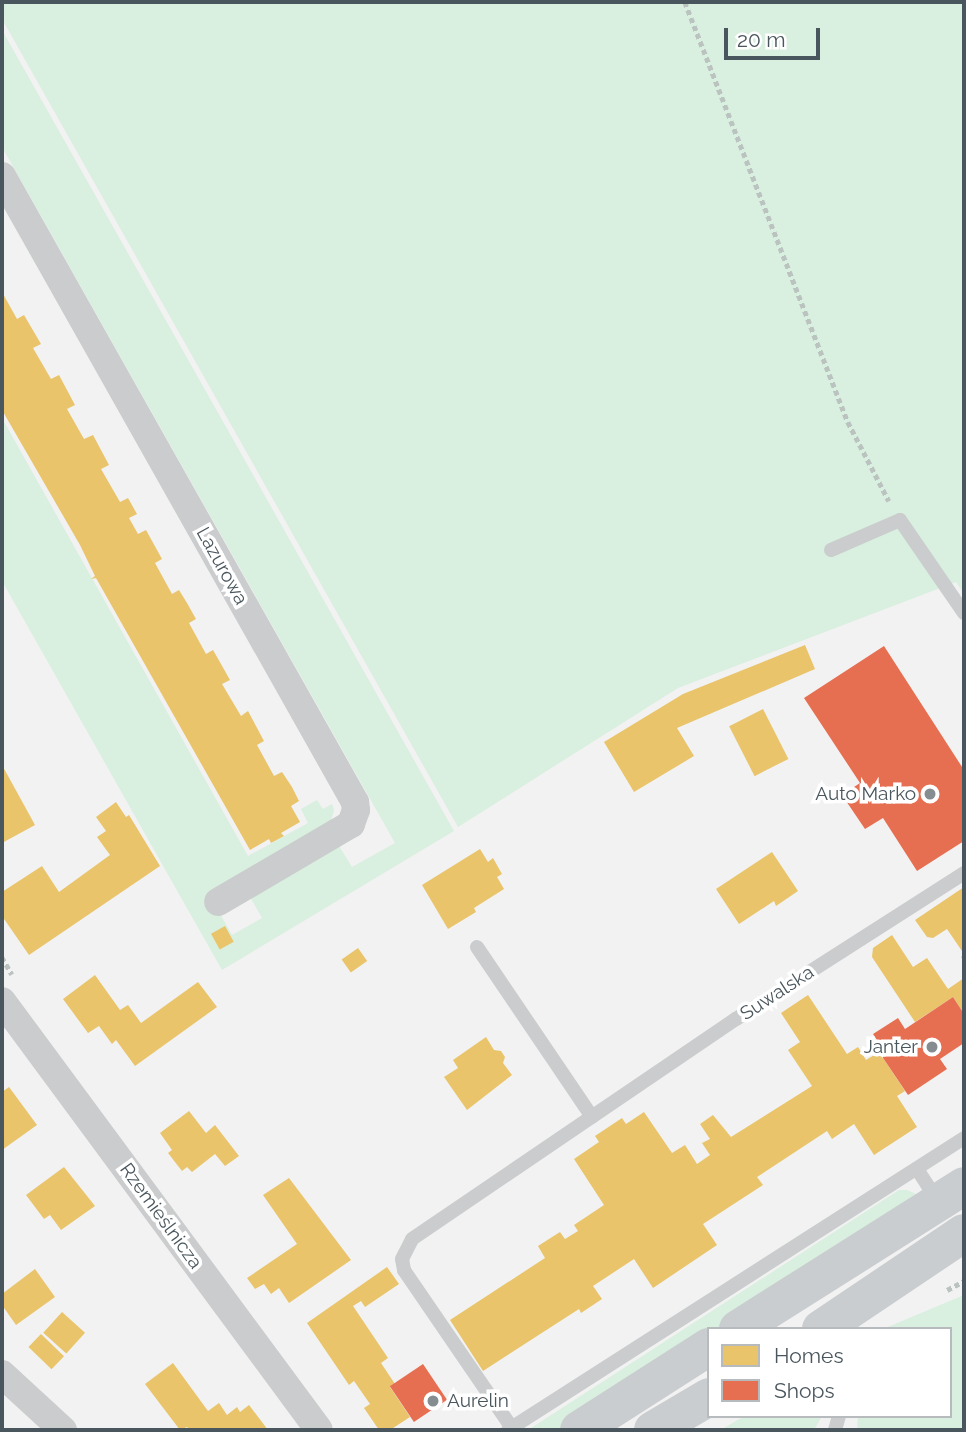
<!DOCTYPE html>
<html>
<head>
<meta charset="utf-8">
<style>
  body { margin:0 }
  #map { position:relative; width:966px; height:1432px; overflow:hidden; background:#f2f2f2; font-family:Raleway,sans-serif }
  div>[style] { position:absolute }
  .green>* { inset:0; background:#d9efdf }
  .homes>* { inset:0; background:#e9c46a; transform-origin:0 0 }
  .shops>* { inset:0; background:#e76f51; transform-origin:0 0 }
  .path>* { height:4.5px; margin-top:-2.25px; transform-origin:0; background:repeating-linear-gradient(90deg,#bac3bf 0 5px,transparent 0 8.5px) }
  .lane>* { height:14px; margin:-7px; padding:0 7px; transform-origin:7px; border-radius:7px; background:#cacccd }
  .street>* { height:28px; margin:-14px; padding:0 14px; transform-origin:14px; border-radius:14px; background:#cacccd }
  .secondary>* { height:38px; margin:-19px; padding:0 19px; transform-origin:19px; border-radius:19px; background:#cacdcf }
  .dots>* { width:19px; height:19px; translate:-50% -50%; box-sizing:border-box; border:4px solid #fff; border-radius:50% }
  span { translate:-50% -50%; white-space:nowrap; text-align:center; line-height:1.15; -webkit-text-stroke:7px #fff; paint-order:stroke }
  .street-label { font-size:19px; color:#4a565d }
  .poi-label { font-size:19px; color:#4a565d }
  .right { translate:-100% -50%; text-align:right }
  .left { translate:0 -50%; text-align:left }
  .frame { position:absolute; inset:0; border:4px solid #4a565d; pointer-events:none }
  .legend { position:absolute; left:707px; top:1327px; width:245px; height:91px; box-sizing:border-box; background:#fff; border:2px solid #b7bbbe; margin:0; padding:9px 12px; list-style:none; font-size:21px; color:#4a565d }
  .legend li { display:flex; align-items:center; gap:14px; height:35px }
  .legend b { width:35px; border:2px solid #b7bbbe }
  .scale { position:absolute; left:724px; top:28px; width:96px; height:32px; box-sizing:border-box; border:4px solid #4a565d; border-top:0; padding-left:9px; font-size:21px; line-height:24px; white-space:nowrap; color:#4a565d; -webkit-text-stroke:5px #fff; paint-order:stroke }
</style>
</head>
<body>
<div id="map">
  <div class="green">
    <div style="clip-path:polygon(2px 2px,964px 2px,964px 594px,956px 582px,678px 688px,458px 827px,2px 19px)"></div>
    <div style="clip-path:polygon(2px 30px,454px 831px,222px 970px,2px 581px,2px 418px,248px 856px,308px 823px,301px 809px,317px 800px,323px 809px,332px 804px,334px 810px,330px 824px,210px 896px,232px 935px,262px 918px,249px 895px,339px 846px,352px 867px,395px 843px,2px 147px)"></div>
    <div style="clip-path:polygon(899px 1190px,907px 1190px,916px 1194px,717px 1329px,709px 1329px,666px 1362px,556px 1430px,528px 1430px)"></div>
    <div style="clip-path:polygon(964px 1295px,964px 1430px,857px 1430px,858px 1416px,950px 1416px,950px 1329px,883px 1329px)"></div>
    <div style="clip-path:polygon(744px 1416px,822px 1416px,814px 1430px,721px 1430px)"></div>
  </div>
  <div class="homes">
    <div style="clip-path:polygon(2px 292px,17px 319px,24px 315px,41px 344px,33px 348px,51px 379px,59px 375px,75px 405px,67px 409px,84px 439px,93px 435px,109px 465px,101px 469px,120px 502px,128px 498px,137px 514px,129px 518px,138px 534px,146px 530px,162px 559px,155px 563px,172px 594px,179px 590px,187px 603px,196px 619px,189px 623px,206px 654px,213px 650px,221px 664px,230px 680px,222px 684px,241px 716px,248px 711px,264px 741px,257px 745px,274px 776px,282px 772px,292px 787px,299px 801px,291px 806px,300px 822px,281px 833px,284px 836px,271px 843px,269px 839px,250px 850px,96px 578px,91px 579px,95px 576px,80px 545px,2px 410px)"></div>
    <div style="clip-path:polygon(805px 645px,815px 669px,677px 728px,694px 756px,634px 792px,604px 742px,683px 694px)"></div>
    <div style="left:763px;top:709px;width:56px;height:38px;rotate:63deg"></div>
    <div style="clip-path:polygon(2px 765px,35px 825px,2px 843px)"></div>
    <div style="clip-path:polygon(116px 802px,126px 817px,129px 815px,160px 866px,29px 955px,2px 916px,2px 892px,42px 866px,59px 892px,110px 855px,97px 837px,106px 831px,96px 817px)"></div>
    <div style="clip-path:polygon(480px 849px,488px 862px,493px 858px,502px 874px,497px 877px,504px 889px,474px 908px,476px 912px,448px 929px,422px 885px)"></div>
    <div style="clip-path:polygon(772px 852px,798px 891px,776px 906px,774px 901px,739px 924px,716px 889px)"></div>
    <div style="clip-path:polygon(964px 887px,964px 962px,961px 957px,964px 954px,947px 929px,933px 938px,927px 937px,915px 920px)"></div>
    <div style="left:225px;top:926px;width:18px;height:16px;rotate:61deg"></div>
    <div style="clip-path:polygon(892px 935px,913px 967px,927px 958px,948px 989px,964px 978px,964px 1014px,953px 997px,915px 1022px,872px 957px,873px 948px)"></div>
    <div style="left:358px;top:948px;width:16px;height:20px;rotate:55deg"></div>
    <div style="clip-path:polygon(95px 975px,120px 1010px,128px 1005px,141px 1023px,198px 982px,217px 1007px,135px 1066px,116px 1040px,112px 1044px,99px 1026px,88px 1033px,63px 999px)"></div>
    <div style="clip-path:polygon(808px 995px,847px 1054px,858px 1047px,866px 1060px,879px 1052px,905px 1091px,897px 1096px,917px 1127px,874px 1155px,854px 1124px,832px 1139px,827px 1131px,757px 1177px,763px 1185px,703px 1224px,717px 1245px,653px 1288px,634px 1259px,593px 1286px,602px 1299px,581px 1313px,579px 1309px,483px 1371px,450px 1320px,545px 1258px,538px 1246px,560px 1232px,565px 1239px,578px 1231px,574px 1225px,604px 1205px,574px 1159px,599px 1142px,595px 1136px,622px 1118px,626px 1124px,644px 1112px,672px 1153px,685px 1145px,697px 1164px,710px 1155px,702px 1143px,710px 1139px,700px 1124px,713px 1115px,731px 1137px,812px 1086px,788px 1050px,800px 1042px,781px 1013px)"></div>
    <div style="clip-path:polygon(486px 1037px,494px 1050px,501px 1051px,505px 1057px,503px 1063px,512px 1075px,467px 1110px,444px 1077px,458px 1068px,453px 1060px)"></div>
    <div style="clip-path:polygon(9px 1087px,37px 1125px,2px 1150px,2px 1092px)"></div>
    <div style="clip-path:polygon(189px 1111px,206px 1133px,215px 1125px,239px 1156px,225px 1166px,215px 1154px,192px 1172px,187px 1167px,182px 1171px,168px 1153px,172px 1150px,160px 1133px)"></div>
    <div style="clip-path:polygon(64px 1167px,95px 1206px,61px 1230px,50px 1215px,44px 1219px,26px 1195px)"></div>
    <div style="clip-path:polygon(289px 1178px,351px 1260px,289px 1303px,279px 1288px,271px 1294px,264px 1284px,255px 1289px,247px 1278px,297px 1244px,263px 1195px)"></div>
    <div style="clip-path:polygon(387px 1267px,399px 1284px,365px 1307px,361px 1301px,353px 1306px,388px 1358px,381px 1363px,395px 1384px,390px 1387px,410px 1417px,390px 1430px,379px 1430px,364px 1408px,370px 1404px,354px 1381px,349px 1385px,307px 1323px)"></div>
    <div style="clip-path:polygon(35px 1269px,55px 1297px,16px 1325px,2px 1305px,2px 1294px)"></div>
    <div style="left:62px;top:1312px;width:31px;height:28px;rotate:42deg"></div>
    <div style="left:41px;top:1334px;width:32px;height:18px;rotate:44deg"></div>
    <div style="clip-path:polygon(173px 1363px,208px 1411px,219px 1403px,227px 1415px,237px 1407px,240px 1412px,249px 1405px,268px 1430px,189px 1430px,187px 1427px,180px 1430px,145px 1384px)"></div>
  </div>
  <div class="shops">
    <div style="clip-path:polygon(884px 646px,964px 770px,964px 841px,917px 871px,883px 818px,865px 829px,842px 795px,860px 783px,804px 698px)"></div>
    <div style="clip-path:polygon(953px 997px,964px 1014px,964px 1043px,940px 1059px,947px 1069px,908px 1095px,879px 1052px,883px 1049px,873px 1034px,898px 1018px,905px 1029px)"></div>
    <div style="left:423px;top:1364px;width:43px;height:40px;rotate:56deg"></div>
  </div>
  <div class="path">
    <div style="left:685px;top:2px;width:451px;rotate:68.8deg"></div>
    <div style="left:848px;top:422px;width:89px;rotate:62.6deg"></div>
    <div style="left:2px;top:957px;width:20px;rotate:60deg"></div>
    <div style="left:947px;top:1290px;width:19px;rotate:-28deg"></div>
  </div>
  <div class="lane">
    <div style="left:831px;top:550px;width:75px;rotate:-23.5deg"></div>
    <div style="left:900px;top:520px;width:113px;rotate:55.5deg"></div>
    <div style="left:477px;top:947px;width:205px;rotate:55.9deg"></div>
    <div style="left:917px;top:1169px;width:38px;rotate:57deg"></div>
    <div style="left:512px;top:1428px;width:191px;rotate:-124.4deg"></div>
    <div style="left:404px;top:1270px;width:11px;rotate:-100deg"></div>
    <div style="left:402px;top:1259px;width:22px;rotate:-63deg"></div>
    <div style="left:412px;top:1239px;width:392px;rotate:-34.2deg"></div>
    <div style="left:736px;top:1019px;width:271px;rotate:-32.6deg"></div>
    <div style="left:508px;top:1430px;width:541px;rotate:-32.63deg"></div>
    <div style="left:835px;top:1430px;width:15px;rotate:-74deg"></div>
  </div>
  <div class="street">
    <div style="left:2px;top:176px;width:719px;rotate:60.58deg"></div>
    <div style="left:355px;top:802px;width:8px;rotate:83deg"></div>
    <div style="left:356px;top:810px;width:15px;rotate:110deg"></div>
    <div style="left:351px;top:824px;width:154px;rotate:149.6deg"></div>
    <div style="left:2px;top:1001px;width:533px;rotate:53.54deg"></div>
    <div style="left:2px;top:1374px;width:83px;rotate:42.6deg"></div>
  </div>
  <div class="secondary">
    <div style="left:738px;top:1329px;width:267px;rotate:-32.3deg"></div>
    <div style="left:821px;top:1329px;width:172px;rotate:-33.9deg"></div>
    <div style="left:579px;top:1430px;width:154px;rotate:-32.6deg"></div>
    <div style="left:653px;top:1430px;width:65px;rotate:-30.5deg"></div>
  </div>
  <div class="dots">
    <div style="left:930px;top:794px;background:#858d91"></div>
    <div style="left:932px;top:1047px;background:#858d91"></div>
    <div style="left:433px;top:1401px;background:#858d91"></div>
  </div>
  <div class="street-label">
    <span style="left:222px;top:566px;rotate:61deg">Lazurowa</span>
    <span style="left:777px;top:993px;rotate:-33deg">Suwalska</span>
    <span style="left:161px;top:1216px;rotate:54deg">Rzemieślnicza</span>
  </div>
  <div class="poi-label">
    <span class="right" style="left:916px;top:794px">Auto Marko</span>
    <span class="right" style="left:918px;top:1047px">Janter</span>
    <span class="left" style="left:447px;top:1401px">Aurelin</span>
  </div>
  <div class="frame"></div>
  <ul class="legend">
  <li><b style="height:19px;background:#e9c46a"></b>Homes</li>
  <li><b style="height:19px;background:#e76f51"></b>Shops</li>
  </ul>
  <div class="scale">20 m</div>
</div>
</body>
</html>
